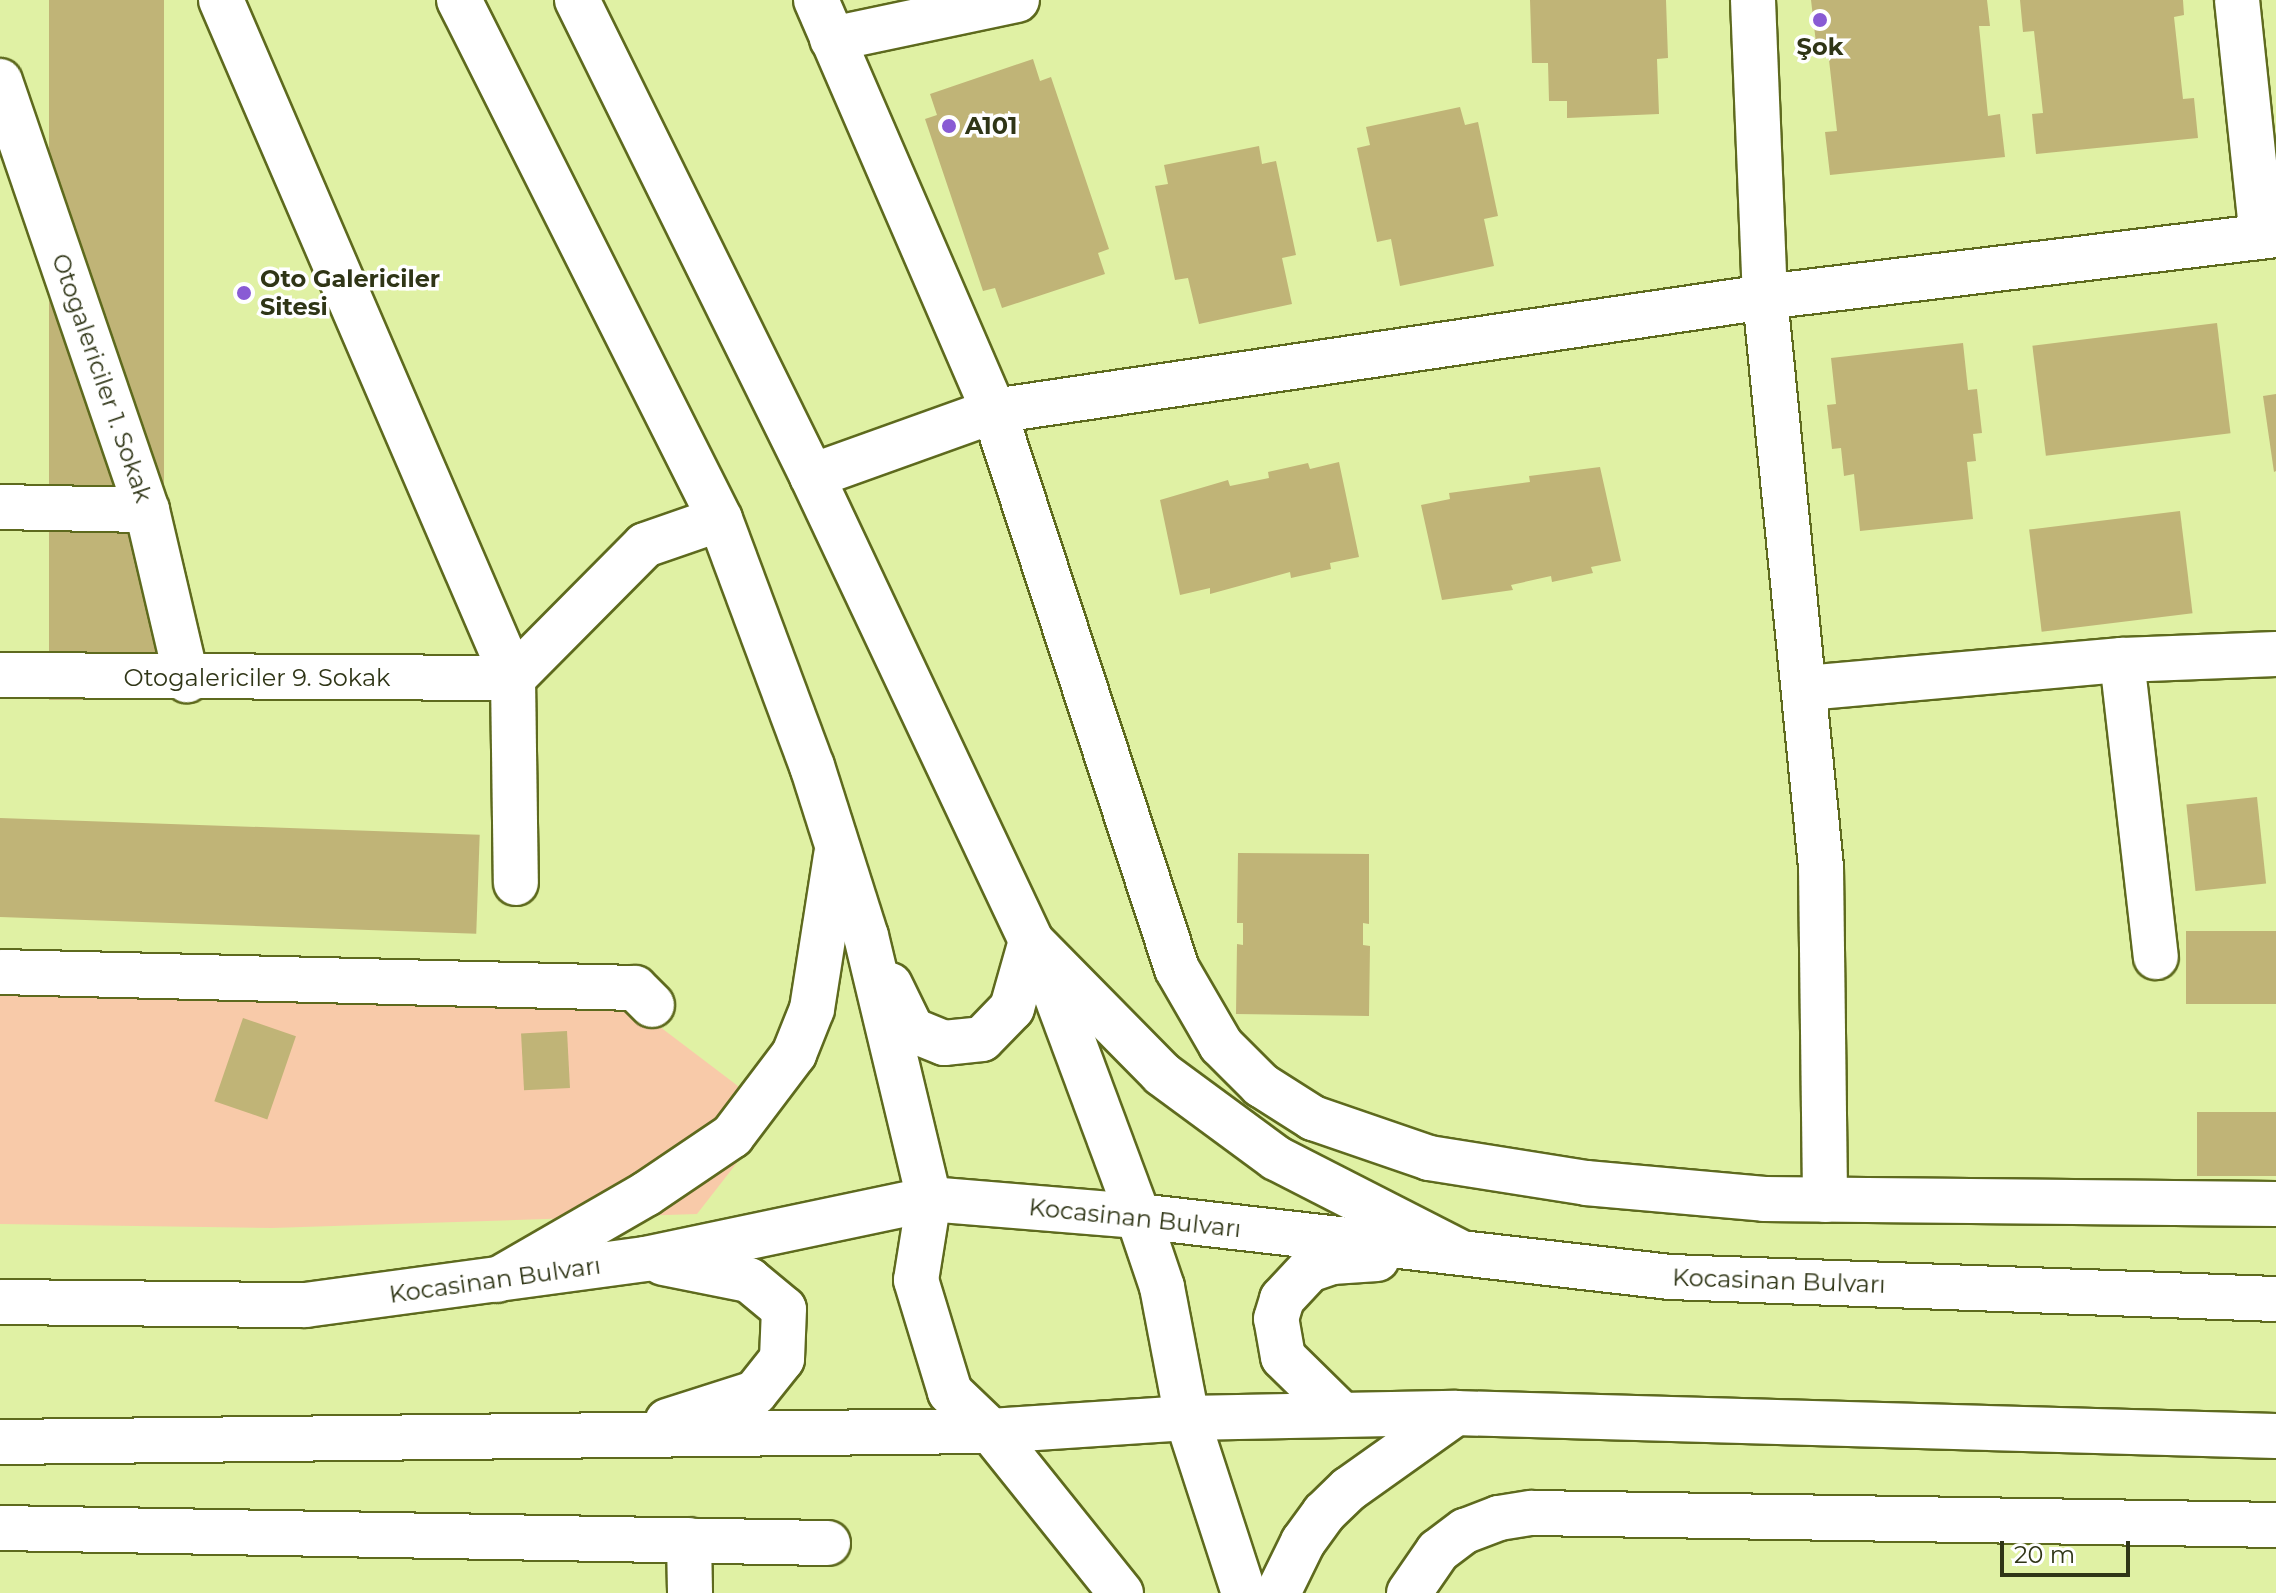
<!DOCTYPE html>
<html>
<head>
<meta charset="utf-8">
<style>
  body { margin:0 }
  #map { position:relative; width:2276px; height:1593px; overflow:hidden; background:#e0f1a4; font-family:Montserrat,sans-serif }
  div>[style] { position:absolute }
  .green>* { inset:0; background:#f8caa9 }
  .building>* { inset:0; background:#c0b477; transform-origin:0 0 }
  .roads { filter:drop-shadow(2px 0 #5e6a1e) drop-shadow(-2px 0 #5e6a1e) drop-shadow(0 2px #5e6a1e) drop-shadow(0 -2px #5e6a1e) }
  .minor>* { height:44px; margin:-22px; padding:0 22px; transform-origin:22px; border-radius:22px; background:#fff }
  .highway>* { height:44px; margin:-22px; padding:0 22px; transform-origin:22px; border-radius:22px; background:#fff }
  .dots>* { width:22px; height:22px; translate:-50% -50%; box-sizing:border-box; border:4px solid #fff; border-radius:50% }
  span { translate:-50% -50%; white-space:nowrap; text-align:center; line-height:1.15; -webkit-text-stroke:7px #fff; paint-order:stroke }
  .poi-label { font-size:24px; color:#2f3516; font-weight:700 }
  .left { translate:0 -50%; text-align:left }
  .street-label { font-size:24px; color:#2f3516 }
  .scale { position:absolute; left:2000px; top:1541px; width:130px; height:36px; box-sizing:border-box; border:4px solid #2f3516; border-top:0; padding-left:10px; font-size:24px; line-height:28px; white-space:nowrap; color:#2f3516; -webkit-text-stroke:6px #fff; paint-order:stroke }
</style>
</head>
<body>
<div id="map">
  <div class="green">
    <div style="clip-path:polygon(0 982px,614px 992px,775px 1114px,697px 1214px,272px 1228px,0 1224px)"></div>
  </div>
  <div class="building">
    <div style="left:49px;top:0;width:115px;height:700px"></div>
    <div style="clip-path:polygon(1530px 0,1666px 0,1668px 58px,1657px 59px,1659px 114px,1567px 118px,1567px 101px,1549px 101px,1548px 63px,1532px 63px)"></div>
    <div style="clip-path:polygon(1811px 0,1987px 0,1990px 26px,1979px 26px,1988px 116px,2000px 114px,2005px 157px,1830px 175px,1825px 132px,1837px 131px,1827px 42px,1816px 43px)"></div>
    <div style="clip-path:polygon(2020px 0,2183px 0,2184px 15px,2174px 17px,2183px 99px,2194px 98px,2198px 138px,2036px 154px,2032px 114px,2043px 113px,2034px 31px,2023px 32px)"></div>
    <div style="clip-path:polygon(1033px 59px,1040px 81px,1051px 77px,1109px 249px,1098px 253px,1105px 274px,1002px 308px,995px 288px,983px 291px,925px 119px,937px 115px,930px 94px)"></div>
    <div style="clip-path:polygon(1460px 107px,1465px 125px,1478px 122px,1498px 216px,1484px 219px,1494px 266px,1400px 286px,1391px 239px,1377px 242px,1357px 148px,1370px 145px,1366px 127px)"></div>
    <div style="clip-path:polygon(1259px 146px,1262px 164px,1276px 161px,1296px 255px,1282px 258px,1292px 304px,1199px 324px,1188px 278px,1175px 280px,1155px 186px,1168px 184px,1164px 165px)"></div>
    <div style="left:2217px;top:323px;width:111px;height:186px;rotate:83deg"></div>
    <div style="clip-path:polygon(1963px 343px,1968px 390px,1977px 389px,1982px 433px,1973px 434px,1976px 461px,1967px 462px,1973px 519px,1860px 531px,1854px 474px,1844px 476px,1841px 448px,1832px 449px,1827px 405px,1836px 404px,1831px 358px)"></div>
    <div style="clip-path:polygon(2276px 394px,2276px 471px,2274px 472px,2263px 396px)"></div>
    <div style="clip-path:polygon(1339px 462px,1359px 557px,1330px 563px,1331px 569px,1291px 578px,1290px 572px,1210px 594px,1210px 588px,1180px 595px,1160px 500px,1228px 480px,1230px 486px,1269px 478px,1268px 472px,1308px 463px,1310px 469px)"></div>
    <div style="clip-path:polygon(1600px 467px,1621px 561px,1591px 567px,1593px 573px,1552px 582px,1551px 576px,1511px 585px,1513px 590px,1442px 600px,1421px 505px,1450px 499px,1449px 493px,1530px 482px,1529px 476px)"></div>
    <div style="left:2180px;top:511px;width:103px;height:152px;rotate:83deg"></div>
    <div style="left:2257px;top:797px;width:87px;height:71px;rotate:84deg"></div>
    <div style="left:0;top:818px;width:480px;height:99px;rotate:2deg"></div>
    <div style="clip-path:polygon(1238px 853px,1369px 854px,1369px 924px,1363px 923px,1363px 945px,1370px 946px,1369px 1016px,1236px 1014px,1237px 944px,1243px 945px,1243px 923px,1237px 923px)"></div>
    <div style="left:2276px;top:931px;width:73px;height:90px;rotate:90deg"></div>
    <div style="left:243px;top:1018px;width:56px;height:88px;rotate:19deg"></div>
    <div style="left:567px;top:1031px;width:57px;height:46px;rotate:87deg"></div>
    <div style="left:2276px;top:1112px;width:64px;height:79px;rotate:90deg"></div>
  </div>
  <div class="roads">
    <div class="minor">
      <div style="left:221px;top:0;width:738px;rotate:66.7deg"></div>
      <div style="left:513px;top:678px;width:205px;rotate:89.2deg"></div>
      <div style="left:459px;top:0;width:581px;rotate:63.3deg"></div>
      <div style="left:720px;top:519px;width:264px;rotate:69.6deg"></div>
      <div style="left:812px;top:766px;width:178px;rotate:72.4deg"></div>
      <div style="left:866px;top:936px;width:270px;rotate:76.5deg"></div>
      <div style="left:577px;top:0;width:531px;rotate:63.72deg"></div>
      <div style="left:812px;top:476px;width:565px;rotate:64.75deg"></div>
      <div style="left:1053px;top:987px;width:244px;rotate:69.6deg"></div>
      <div style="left:816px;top:0;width:448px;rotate:66.6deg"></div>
      <div style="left:994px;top:411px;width:587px;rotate:71.84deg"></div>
      <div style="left:1177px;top:969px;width:88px;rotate:59.9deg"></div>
      <div style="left:1221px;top:1045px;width:57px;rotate:45deg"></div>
      <div style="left:1261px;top:1085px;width:62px;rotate:32.4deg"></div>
      <div style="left:1313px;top:1118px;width:123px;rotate:19deg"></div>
      <div style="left:1429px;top:1158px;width:159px;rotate:9deg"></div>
      <div style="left:1586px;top:1183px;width:179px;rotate:5.1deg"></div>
      <div style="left:1764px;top:1199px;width:512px;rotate:0.56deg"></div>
      <div style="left:1753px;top:0;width:297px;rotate:87.7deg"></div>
      <div style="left:1765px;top:297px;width:573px;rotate:84.39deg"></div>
      <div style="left:1821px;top:867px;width:333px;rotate:89.3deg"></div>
      <div style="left:2237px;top:0;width:237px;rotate:84deg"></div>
      <div style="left:832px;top:39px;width:189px;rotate:-11.9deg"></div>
      <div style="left:0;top:81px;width:453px;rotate:71.1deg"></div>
      <div style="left:147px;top:510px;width:175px;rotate:76.8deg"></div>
      <div style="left:812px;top:476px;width:193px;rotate:-19.7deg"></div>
      <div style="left:994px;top:411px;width:779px;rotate:-8.41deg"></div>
      <div style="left:1765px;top:297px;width:515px;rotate:-6.92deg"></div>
      <div style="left:0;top:507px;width:147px;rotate:1.2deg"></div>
      <div style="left:2122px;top:660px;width:299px;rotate:83.5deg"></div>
      <div style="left:0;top:675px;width:513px;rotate:0.34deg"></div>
      <div style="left:513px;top:678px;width:187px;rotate:-45.2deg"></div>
      <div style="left:645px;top:545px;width:79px;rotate:-19.1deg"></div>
      <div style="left:1806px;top:688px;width:317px;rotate:-5.1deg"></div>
      <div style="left:2122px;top:660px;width:154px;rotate:-2.2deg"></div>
      <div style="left:0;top:972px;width:635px;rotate:1.44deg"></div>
      <div style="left:635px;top:988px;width:24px;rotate:45deg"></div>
      <div style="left:890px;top:985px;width:50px;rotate:63.9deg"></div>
      <div style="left:912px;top:1030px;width:35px;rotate:22deg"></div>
      <div style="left:944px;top:1043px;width:38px;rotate:-6deg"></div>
      <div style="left:982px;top:1039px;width:43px;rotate:-45.9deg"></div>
      <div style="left:1012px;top:1008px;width:70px;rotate:-74.2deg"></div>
      <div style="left:1031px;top:941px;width:187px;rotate:45.4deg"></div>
      <div style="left:1162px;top:1074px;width:142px;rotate:36.4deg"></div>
      <div style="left:1276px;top:1158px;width:207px;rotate:27.1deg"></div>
      <div style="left:497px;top:1280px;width:172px;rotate:-30deg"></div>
      <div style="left:646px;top:1194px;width:104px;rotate:-34deg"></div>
      <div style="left:732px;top:1136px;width:103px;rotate:-52.9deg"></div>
      <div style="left:794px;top:1054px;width:48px;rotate:-68.2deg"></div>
      <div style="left:812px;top:1009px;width:156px;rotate:-81.1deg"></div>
      <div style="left:1187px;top:1418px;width:184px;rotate:72deg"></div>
      <div style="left:991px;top:1431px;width:208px;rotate:51.3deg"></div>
      <div style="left:0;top:1528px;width:828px;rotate:1.04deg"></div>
      <div style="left:689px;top:1540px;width:53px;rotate:88.9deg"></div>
      <div style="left:1409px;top:1593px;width:51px;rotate:-55.4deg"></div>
      <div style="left:1438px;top:1551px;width:34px;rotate:-37deg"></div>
      <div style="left:1465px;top:1531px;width:36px;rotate:-21deg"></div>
      <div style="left:1499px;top:1518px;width:33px;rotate:-9deg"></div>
      <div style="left:1532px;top:1513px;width:744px;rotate:0.92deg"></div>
    </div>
    <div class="highway">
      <div style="left:929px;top:1199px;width:82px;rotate:99.1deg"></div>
      <div style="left:916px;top:1280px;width:117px;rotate:73.1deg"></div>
      <div style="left:950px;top:1392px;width:57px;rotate:43.6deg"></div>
      <div style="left:1138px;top:1216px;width:75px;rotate:71.3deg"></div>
      <div style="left:1162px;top:1287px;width:133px;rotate:79.2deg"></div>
      <div style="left:663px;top:1263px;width:88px;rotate:11.2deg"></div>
      <div style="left:749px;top:1280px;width:45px;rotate:39.6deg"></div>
      <div style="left:784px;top:1309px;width:50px;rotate:92.3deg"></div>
      <div style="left:782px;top:1359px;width:43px;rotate:128.5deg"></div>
      <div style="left:755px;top:1393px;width:92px;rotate:162.3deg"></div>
      <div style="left:0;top:1302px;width:305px;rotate:0.6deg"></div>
      <div style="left:305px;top:1305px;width:343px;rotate:-7.7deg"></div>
      <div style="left:645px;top:1259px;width:290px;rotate:-11.9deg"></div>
      <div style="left:929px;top:1199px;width:210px;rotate:4.7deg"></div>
      <div style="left:1138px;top:1216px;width:535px;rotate:6.54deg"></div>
      <div style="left:1670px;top:1277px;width:606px;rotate:2.08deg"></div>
      <div style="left:1341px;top:1414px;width:81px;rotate:-135.5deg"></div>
      <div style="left:1283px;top:1357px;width:39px;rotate:-100deg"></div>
      <div style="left:1276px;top:1319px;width:21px;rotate:-73deg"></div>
      <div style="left:1282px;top:1299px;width:40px;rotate:-47deg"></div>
      <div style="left:1309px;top:1270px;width:24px;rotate:-19deg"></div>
      <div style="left:1332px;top:1262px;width:45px;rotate:-3.8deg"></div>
      <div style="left:0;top:1442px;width:991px;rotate:-0.64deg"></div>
      <div style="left:991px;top:1431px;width:196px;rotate:-3.8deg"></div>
      <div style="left:1187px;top:1418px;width:269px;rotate:-1.1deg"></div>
      <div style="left:1456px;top:1413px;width:820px;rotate:1.61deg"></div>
      <div style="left:1278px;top:1593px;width:57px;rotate:-63.9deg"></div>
      <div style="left:1303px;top:1542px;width:36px;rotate:-54deg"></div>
      <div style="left:1324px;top:1513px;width:35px;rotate:-44deg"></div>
      <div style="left:1349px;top:1489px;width:131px;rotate:-35.4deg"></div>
    </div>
  </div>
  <div class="dots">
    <div style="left:1820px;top:20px;background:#895bd4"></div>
    <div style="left:949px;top:126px;background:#895bd4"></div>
    <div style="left:244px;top:293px;background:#895bd4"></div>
  </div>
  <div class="poi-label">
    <span style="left:1820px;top:47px">Şok</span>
    <span class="left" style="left:965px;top:126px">A101</span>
    <span class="left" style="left:260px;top:293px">Oto Galericiler<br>Sitesi</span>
  </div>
  <div class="street-label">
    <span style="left:102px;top:378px;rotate:71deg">Otogalericiler 1. Sokak</span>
    <span style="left:257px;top:678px">Otogalericiler 9. Sokak</span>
    <span style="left:1135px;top:1218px;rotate:6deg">Kocasinan Bulvarı</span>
    <span style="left:495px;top:1280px;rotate:-8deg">Kocasinan Bulvarı</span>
    <span style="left:1779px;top:1281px;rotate:2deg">Kocasinan Bulvarı</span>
  </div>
  <div class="scale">20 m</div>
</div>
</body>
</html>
